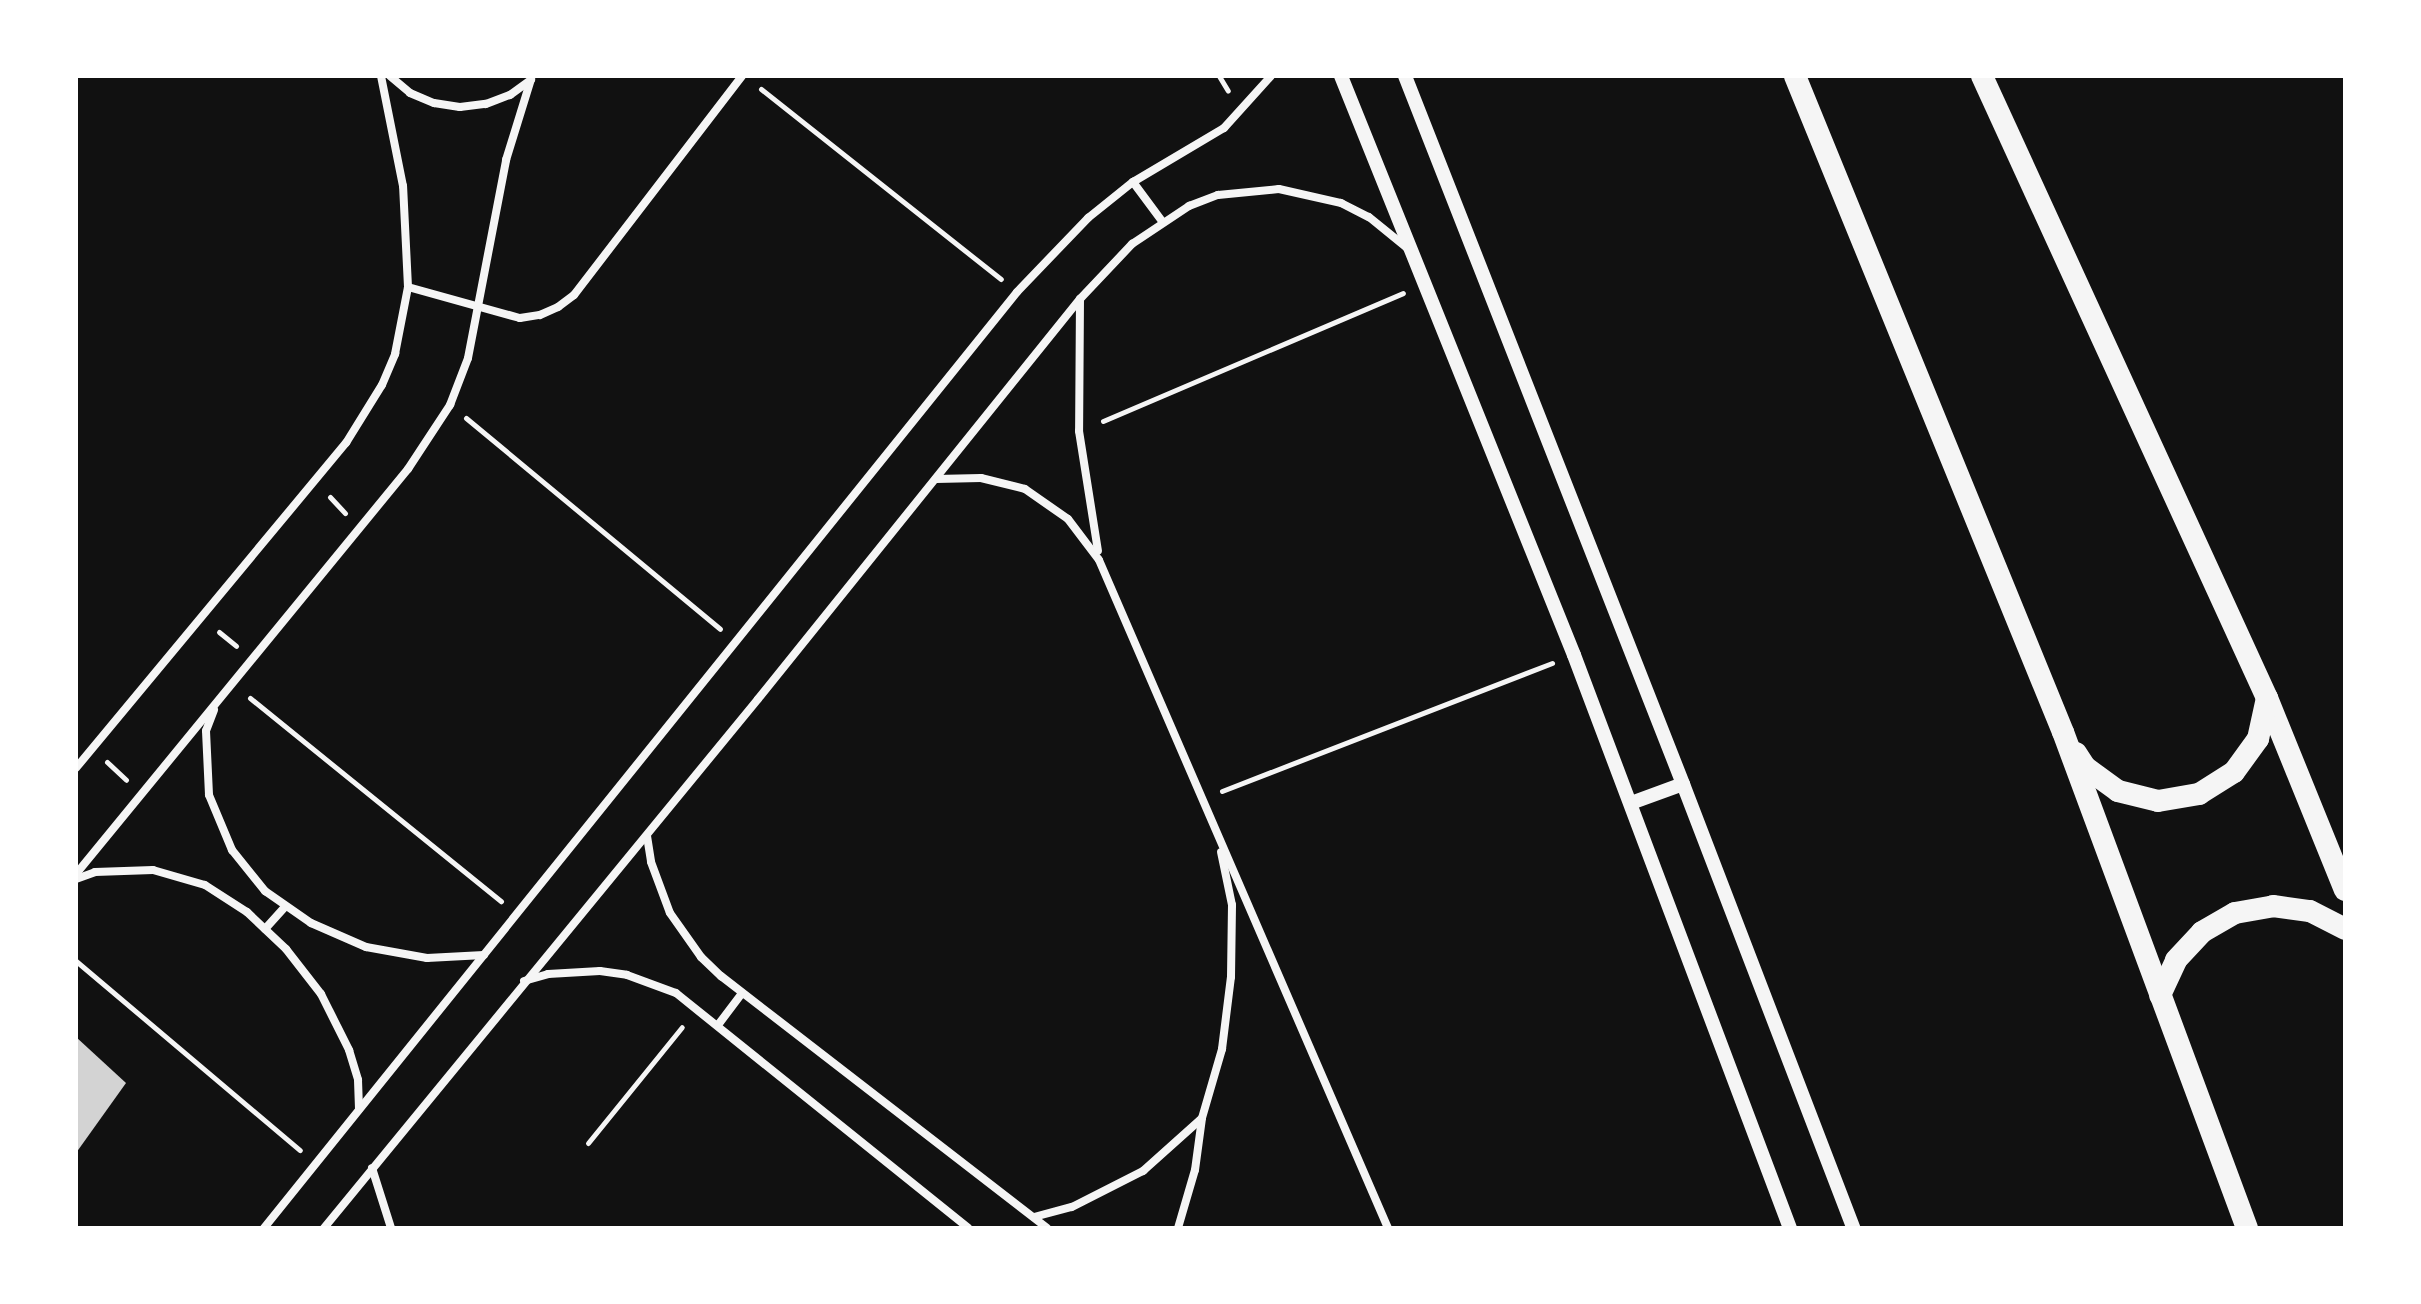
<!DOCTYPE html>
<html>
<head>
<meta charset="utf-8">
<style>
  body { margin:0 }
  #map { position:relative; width:2421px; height:1304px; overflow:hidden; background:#111; font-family:"Asap Condensed",sans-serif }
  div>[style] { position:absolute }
  .building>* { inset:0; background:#d3d3d3 }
  .path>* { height:5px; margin:-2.5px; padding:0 2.5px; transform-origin:2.5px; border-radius:2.5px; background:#f5f5f5 }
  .minor>* { height:8px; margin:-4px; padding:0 4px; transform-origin:4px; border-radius:4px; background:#f5f5f5 }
  .tertiary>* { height:14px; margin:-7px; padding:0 7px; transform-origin:7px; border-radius:7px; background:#f5f5f5 }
  .trunk>* { height:22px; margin:-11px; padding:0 11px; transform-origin:11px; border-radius:11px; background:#f5f5f5 }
  span { translate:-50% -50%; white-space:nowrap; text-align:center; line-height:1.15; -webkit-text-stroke:6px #fff; paint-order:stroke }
  .frame { position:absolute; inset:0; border:78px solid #fff; pointer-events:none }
</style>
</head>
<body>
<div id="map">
  <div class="building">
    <div style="clip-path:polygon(76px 1037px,126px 1083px,76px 1153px)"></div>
  </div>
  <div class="path">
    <div style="left:1219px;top:76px;width:17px;rotate:59deg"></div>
    <div style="left:761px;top:89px;width:306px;rotate:38.4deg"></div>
    <div style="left:466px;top:418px;width:330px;rotate:39.7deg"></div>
    <div style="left:1103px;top:421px;width:326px;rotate:-23.1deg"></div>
    <div style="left:330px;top:497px;width:22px;rotate:47deg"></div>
    <div style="left:219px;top:632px;width:22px;rotate:39deg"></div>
    <div style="left:250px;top:698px;width:323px;rotate:39deg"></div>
    <div style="left:107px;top:762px;width:26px;rotate:43deg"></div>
    <div style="left:1222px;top:791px;width:354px;rotate:-21.2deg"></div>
    <div style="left:76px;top:961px;width:293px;rotate:40.2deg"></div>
    <div style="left:588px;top:1143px;width:149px;rotate:-51deg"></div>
  </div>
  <div class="minor">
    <div style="left:390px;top:76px;width:26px;rotate:40deg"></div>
    <div style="left:410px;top:93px;width:26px;rotate:23deg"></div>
    <div style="left:434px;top:103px;width:26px;rotate:9deg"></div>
    <div style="left:460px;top:107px;width:26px;rotate:-7deg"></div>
    <div style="left:486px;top:104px;width:26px;rotate:-21deg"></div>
    <div style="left:510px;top:95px;width:26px;rotate:-36deg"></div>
    <div style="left:1133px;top:182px;width:49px;rotate:53.4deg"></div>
    <div style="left:408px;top:287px;width:116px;rotate:15.5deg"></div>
    <div style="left:520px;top:318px;width:20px;rotate:-9deg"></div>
    <div style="left:540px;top:315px;width:20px;rotate:-24deg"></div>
    <div style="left:558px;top:307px;width:20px;rotate:-37deg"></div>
    <div style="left:574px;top:295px;width:276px;rotate:-52.5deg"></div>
    <div style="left:1080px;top:299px;width:132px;rotate:90.4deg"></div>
    <div style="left:1079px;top:431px;width:121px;rotate:81deg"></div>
    <div style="left:936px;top:479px;width:45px;rotate:-1.3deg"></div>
    <div style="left:981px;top:478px;width:45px;rotate:14deg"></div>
    <div style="left:1025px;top:489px;width:52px;rotate:34.9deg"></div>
    <div style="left:1068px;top:519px;width:51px;rotate:52.9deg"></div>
    <div style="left:1099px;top:560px;width:728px;rotate:66.61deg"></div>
    <div style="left:214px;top:710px;width:22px;rotate:111deg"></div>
    <div style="left:206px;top:731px;width:64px;rotate:87.3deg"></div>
    <div style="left:209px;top:795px;width:60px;rotate:67.3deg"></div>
    <div style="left:232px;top:850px;width:53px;rotate:51.2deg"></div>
    <div style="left:265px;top:891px;width:56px;rotate:34.8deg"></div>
    <div style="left:311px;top:923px;width:60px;rotate:23.6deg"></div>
    <div style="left:366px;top:947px;width:62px;rotate:10.2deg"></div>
    <div style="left:427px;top:958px;width:57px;rotate:-3deg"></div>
    <div style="left:76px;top:768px;width:423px;rotate:-50.3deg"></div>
    <div style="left:346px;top:443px;width:68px;rotate:-58.2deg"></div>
    <div style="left:382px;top:385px;width:34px;rotate:-67deg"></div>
    <div style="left:395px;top:354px;width:68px;rotate:-79deg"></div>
    <div style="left:408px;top:287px;width:101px;rotate:-92.8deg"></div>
    <div style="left:403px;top:186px;width:112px;rotate:-101.3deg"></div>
    <div style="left:647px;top:836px;width:26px;rotate:81deg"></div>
    <div style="left:651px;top:862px;width:54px;rotate:69.6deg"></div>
    <div style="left:670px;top:913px;width:54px;rotate:54.8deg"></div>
    <div style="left:701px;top:957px;width:28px;rotate:44deg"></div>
    <div style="left:721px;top:976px;width:412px;rotate:37.7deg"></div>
    <div style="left:76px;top:874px;width:524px;rotate:-50.66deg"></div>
    <div style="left:408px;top:469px;width:77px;rotate:-56.7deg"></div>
    <div style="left:450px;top:405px;width:50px;rotate:-69deg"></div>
    <div style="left:468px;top:358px;width:202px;rotate:-79.1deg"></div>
    <div style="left:506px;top:160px;width:85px;rotate:-72.8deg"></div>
    <div style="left:76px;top:879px;width:20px;rotate:-20deg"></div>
    <div style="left:95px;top:872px;width:58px;rotate:-2deg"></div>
    <div style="left:153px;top:870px;width:54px;rotate:16.1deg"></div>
    <div style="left:205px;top:885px;width:50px;rotate:32.7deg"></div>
    <div style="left:247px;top:912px;width:54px;rotate:43.5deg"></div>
    <div style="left:286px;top:949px;width:57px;rotate:52.1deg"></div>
    <div style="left:321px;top:994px;width:63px;rotate:63.4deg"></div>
    <div style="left:349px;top:1050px;width:31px;rotate:73deg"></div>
    <div style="left:358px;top:1080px;width:29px;rotate:88deg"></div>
    <div style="left:265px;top:929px;width:30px;rotate:-48deg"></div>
    <div style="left:524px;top:981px;width:25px;rotate:-16deg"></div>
    <div style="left:548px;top:974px;width:52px;rotate:-3.3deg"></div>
    <div style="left:600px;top:971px;width:27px;rotate:8deg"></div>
    <div style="left:627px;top:975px;width:52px;rotate:20.2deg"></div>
    <div style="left:676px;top:993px;width:375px;rotate:38.8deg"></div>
    <div style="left:718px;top:1025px;width:40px;rotate:-53deg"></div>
    <div style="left:372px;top:1168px;width:63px;rotate:72.4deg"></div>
    <div style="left:1034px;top:1217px;width:39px;rotate:-15deg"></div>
    <div style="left:1072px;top:1207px;width:80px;rotate:-26.9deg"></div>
    <div style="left:1143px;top:1171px;width:78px;rotate:-41.9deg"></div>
    <div style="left:264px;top:1228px;width:1201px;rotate:-51.18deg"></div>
    <div style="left:1017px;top:292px;width:103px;rotate:-46.2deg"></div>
    <div style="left:1088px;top:218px;width:58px;rotate:-38.7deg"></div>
    <div style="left:1133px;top:182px;width:106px;rotate:-30.7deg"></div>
    <div style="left:1224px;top:128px;width:70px;rotate:-47.9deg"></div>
    <div style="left:324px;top:1228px;width:684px;rotate:-50.63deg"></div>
    <div style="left:758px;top:699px;width:514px;rotate:-51.17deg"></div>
    <div style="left:1080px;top:299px;width:76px;rotate:-46.6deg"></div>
    <div style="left:1132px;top:244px;width:69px;rotate:-33.7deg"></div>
    <div style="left:1189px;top:206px;width:31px;rotate:-21deg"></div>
    <div style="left:1218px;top:195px;width:61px;rotate:-5.6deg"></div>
    <div style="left:1279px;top:189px;width:64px;rotate:12.7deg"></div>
    <div style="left:1341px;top:203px;width:31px;rotate:27deg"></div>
    <div style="left:1369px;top:217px;width:49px;rotate:39.2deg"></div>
    <div style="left:1178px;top:1228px;width:60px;rotate:-73.7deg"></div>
    <div style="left:1195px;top:1170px;width:52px;rotate:-82.3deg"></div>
    <div style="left:1202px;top:1118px;width:72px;rotate:-73.8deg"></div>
    <div style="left:1222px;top:1049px;width:73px;rotate:-82.9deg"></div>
    <div style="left:1231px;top:977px;width:72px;rotate:-89.2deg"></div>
    <div style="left:1232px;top:905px;width:54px;rotate:-101.7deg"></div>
  </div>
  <div class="tertiary">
    <div style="left:1341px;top:76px;width:624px;rotate:68.08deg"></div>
    <div style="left:1574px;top:655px;width:612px;rotate:69.35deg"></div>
    <div style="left:1405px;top:76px;width:761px;rotate:68.56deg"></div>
    <div style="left:1683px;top:784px;width:475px;rotate:69deg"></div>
    <div style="left:1631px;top:803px;width:55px;rotate:-20.1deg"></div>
  </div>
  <div class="trunk">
    <div style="left:1795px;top:76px;width:709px;rotate:67.78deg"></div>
    <div style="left:2063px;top:732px;width:529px;rotate:69.65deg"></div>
    <div style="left:1982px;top:76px;width:684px;rotate:65.38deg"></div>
    <div style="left:2267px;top:698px;width:207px;rotate:67.9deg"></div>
    <div style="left:2076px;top:753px;width:17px;rotate:57deg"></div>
    <div style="left:2085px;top:767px;width:41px;rotate:36deg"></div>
    <div style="left:2118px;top:791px;width:41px;rotate:14deg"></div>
    <div style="left:2158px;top:801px;width:42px;rotate:-9.7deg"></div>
    <div style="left:2199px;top:794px;width:41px;rotate:-32.2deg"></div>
    <div style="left:2234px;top:772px;width:41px;rotate:-54deg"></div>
    <div style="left:2258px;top:739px;width:42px;rotate:-77.6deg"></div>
    <div style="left:2160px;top:995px;width:38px;rotate:-65deg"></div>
    <div style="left:2176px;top:960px;width:38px;rotate:-47deg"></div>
    <div style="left:2202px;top:932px;width:38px;rotate:-30deg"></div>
    <div style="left:2235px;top:913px;width:39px;rotate:-10deg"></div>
    <div style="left:2273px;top:906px;width:37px;rotate:8deg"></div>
    <div style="left:2310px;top:911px;width:39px;rotate:27deg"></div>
  </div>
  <div class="frame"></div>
</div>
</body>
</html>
